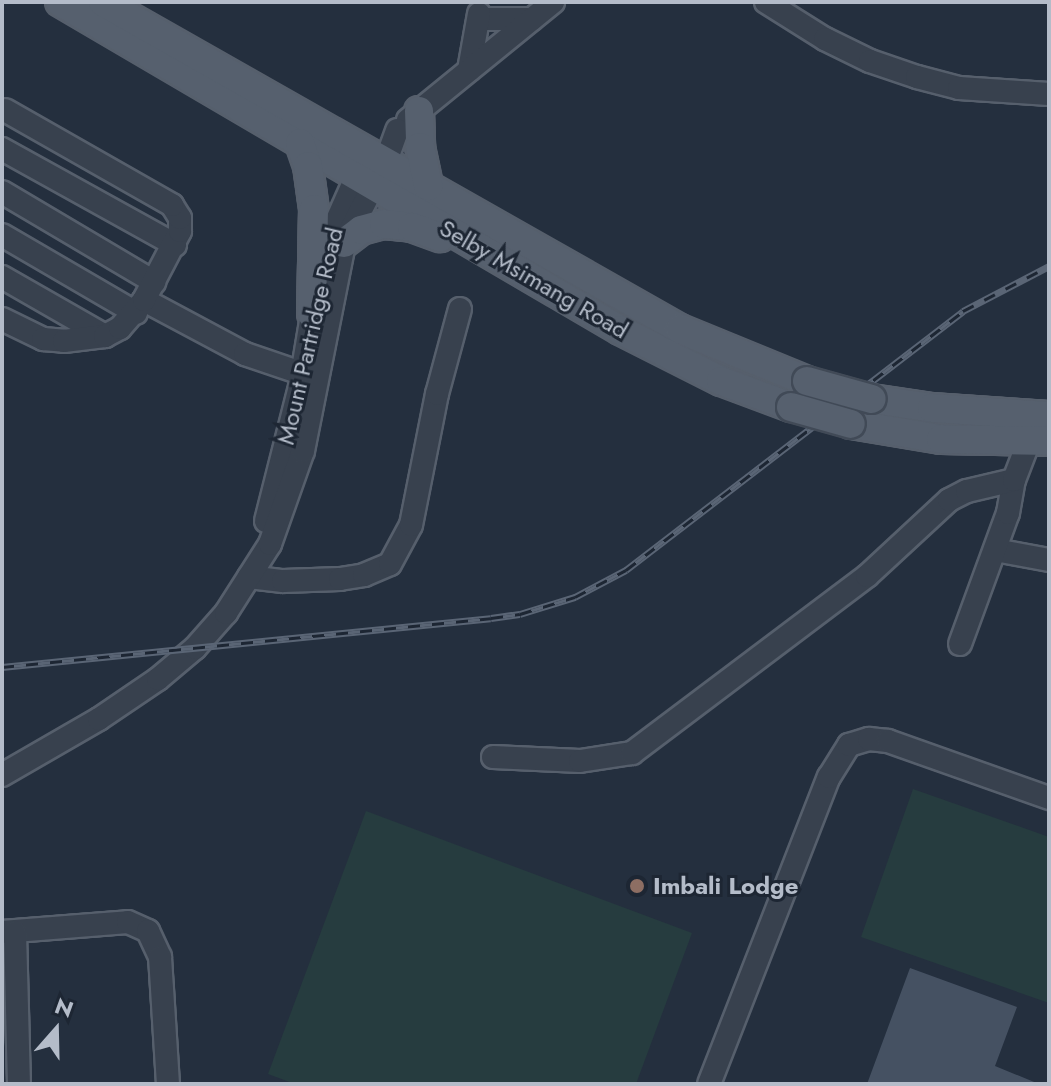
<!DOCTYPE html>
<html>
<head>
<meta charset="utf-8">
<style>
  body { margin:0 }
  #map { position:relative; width:1051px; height:1086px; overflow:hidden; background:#242f3e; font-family:Jost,sans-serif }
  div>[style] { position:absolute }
  .green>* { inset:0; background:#263c3f }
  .building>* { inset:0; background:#455162 }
  .roads { filter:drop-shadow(2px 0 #565f6c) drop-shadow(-2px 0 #565f6c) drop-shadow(0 2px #565f6c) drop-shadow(0 -2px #565f6c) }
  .minor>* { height:22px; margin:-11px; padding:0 11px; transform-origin:11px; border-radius:11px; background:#38414e }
  .major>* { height:28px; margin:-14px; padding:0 14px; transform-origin:14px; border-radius:14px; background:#56606e }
  .rail>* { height:7px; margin-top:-3.5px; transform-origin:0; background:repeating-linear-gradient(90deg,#1d2633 0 12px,#5a6575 0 24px); box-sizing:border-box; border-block:2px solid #5a6575 }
  .bridges { filter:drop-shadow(2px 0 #414a57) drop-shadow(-2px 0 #414a57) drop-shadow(0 2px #414a57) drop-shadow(0 -2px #414a57) }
  .major-bridge>* { height:28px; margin:-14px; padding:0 14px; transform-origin:14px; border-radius:14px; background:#56606e }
  .dots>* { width:22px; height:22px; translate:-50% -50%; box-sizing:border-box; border:4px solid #1d2633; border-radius:50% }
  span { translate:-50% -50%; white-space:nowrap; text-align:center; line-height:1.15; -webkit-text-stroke:6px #1d2633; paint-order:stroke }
  .street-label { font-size:24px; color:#b4bcc9 }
  .poi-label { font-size:24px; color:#b4bcc9; font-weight:700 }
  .left { translate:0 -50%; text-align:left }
  .frame { position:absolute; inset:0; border:4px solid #b4bcc9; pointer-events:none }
  .north { position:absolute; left:16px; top:990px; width:80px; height:80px; -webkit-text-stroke:6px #1d2633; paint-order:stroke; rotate:20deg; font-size:22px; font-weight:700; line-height:32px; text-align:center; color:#b4bcc9 }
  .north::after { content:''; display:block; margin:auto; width:28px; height:36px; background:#b4bcc9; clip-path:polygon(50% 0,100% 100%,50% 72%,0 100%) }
</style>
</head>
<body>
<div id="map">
  <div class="green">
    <div style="clip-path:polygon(913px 789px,1049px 837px,1049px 1003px,861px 937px)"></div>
    <div style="clip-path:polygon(366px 811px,692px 933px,636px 1084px,295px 1084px,268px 1074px)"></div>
  </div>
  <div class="building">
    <div style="clip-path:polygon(910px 968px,1017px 1007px,995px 1066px,1039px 1084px,867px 1084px)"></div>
  </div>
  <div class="roads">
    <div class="minor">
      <div style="left:766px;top:2px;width:70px;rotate:32.1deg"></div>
      <div style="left:825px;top:39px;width:50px;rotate:26.1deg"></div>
      <div style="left:870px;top:61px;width:50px;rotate:18.8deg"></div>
      <div style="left:917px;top:77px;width:43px;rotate:14.7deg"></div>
      <div style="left:959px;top:88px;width:90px;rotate:3.8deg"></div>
      <div style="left:483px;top:19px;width:49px"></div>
      <div style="left:469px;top:70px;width:57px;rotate:-79.9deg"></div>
      <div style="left:408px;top:120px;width:187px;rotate:-39.1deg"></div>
      <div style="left:2px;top:149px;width:198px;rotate:29deg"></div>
      <div style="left:2px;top:192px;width:177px;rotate:30.6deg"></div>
      <div style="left:2px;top:235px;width:155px;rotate:30.2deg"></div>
      <div style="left:2px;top:277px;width:119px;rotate:29.8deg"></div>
      <div style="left:144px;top:300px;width:115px;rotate:28.1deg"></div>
      <div style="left:245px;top:354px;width:75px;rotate:18.7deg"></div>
      <div style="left:2px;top:319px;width:46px;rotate:26deg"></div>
      <div style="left:43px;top:339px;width:21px;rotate:5deg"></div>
      <div style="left:64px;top:341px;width:41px;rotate:-7deg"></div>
      <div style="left:105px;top:336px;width:17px;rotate:-28deg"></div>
      <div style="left:120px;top:328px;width:37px;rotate:-49deg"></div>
      <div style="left:144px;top:300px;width:78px;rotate:-62.4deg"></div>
      <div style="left:180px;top:231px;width:13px;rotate:-90deg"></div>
      <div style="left:180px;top:218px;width:15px;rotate:-122deg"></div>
      <div style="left:172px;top:205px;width:192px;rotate:-150.4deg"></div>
      <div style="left:266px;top:521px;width:138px;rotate:-75.8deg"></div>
      <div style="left:300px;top:387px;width:115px;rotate:-80.5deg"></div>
      <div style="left:319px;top:274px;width:40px;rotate:-74deg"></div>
      <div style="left:330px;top:236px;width:81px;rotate:-66deg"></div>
      <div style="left:995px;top:550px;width:55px;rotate:10.5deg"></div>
      <div style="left:249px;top:577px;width:34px;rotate:7deg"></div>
      <div style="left:283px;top:581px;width:57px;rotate:-2deg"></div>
      <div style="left:340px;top:579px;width:24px;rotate:-9deg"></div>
      <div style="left:364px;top:575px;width:28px;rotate:-23deg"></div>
      <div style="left:390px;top:564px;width:44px;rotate:-61.7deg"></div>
      <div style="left:411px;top:525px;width:134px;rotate:-78.8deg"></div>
      <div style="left:437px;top:394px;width:88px;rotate:-74.9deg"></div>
      <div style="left:960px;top:644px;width:140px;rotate:-69.9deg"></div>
      <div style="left:1008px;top:513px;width:34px;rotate:-80deg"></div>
      <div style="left:493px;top:757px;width:87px;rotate:2.6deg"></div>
      <div style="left:580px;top:761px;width:53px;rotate:-8.7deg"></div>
      <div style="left:632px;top:753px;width:294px;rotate:-37deg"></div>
      <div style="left:867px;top:576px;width:112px;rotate:-42.8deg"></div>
      <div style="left:949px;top:500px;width:20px;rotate:-27deg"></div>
      <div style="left:967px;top:491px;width:48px;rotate:-13.2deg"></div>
      <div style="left:1014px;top:480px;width:42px;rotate:-69deg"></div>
      <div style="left:2px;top:775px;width:112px;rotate:-30deg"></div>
      <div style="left:99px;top:719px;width:71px;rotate:-34.1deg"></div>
      <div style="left:158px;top:679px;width:48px;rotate:-40deg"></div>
      <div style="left:195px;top:648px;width:47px;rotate:-48.5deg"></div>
      <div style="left:226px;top:613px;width:82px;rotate:-57.5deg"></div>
      <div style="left:270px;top:544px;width:99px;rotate:-70.5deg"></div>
      <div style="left:303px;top:451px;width:212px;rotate:-78.8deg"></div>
      <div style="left:344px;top:243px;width:92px;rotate:-62.9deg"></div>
      <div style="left:386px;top:161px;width:33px;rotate:-70deg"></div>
      <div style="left:2px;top:932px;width:126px;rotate:-4.5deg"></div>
      <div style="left:128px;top:922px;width:22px;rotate:24deg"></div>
      <div style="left:148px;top:931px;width:29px;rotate:65deg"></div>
      <div style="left:160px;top:957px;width:127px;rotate:86.4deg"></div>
      <div style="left:15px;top:932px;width:152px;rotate:88.5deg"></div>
      <div style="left:709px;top:1084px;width:330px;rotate:-68.7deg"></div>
      <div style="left:829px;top:777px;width:38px;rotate:-58deg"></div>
      <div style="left:849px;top:745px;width:21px;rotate:-17deg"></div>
      <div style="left:869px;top:739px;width:19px;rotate:6deg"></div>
      <div style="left:888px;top:741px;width:171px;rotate:19.5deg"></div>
    </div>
    <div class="major">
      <div style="left:60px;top:2px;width:649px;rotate:30.36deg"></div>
      <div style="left:620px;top:330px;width:113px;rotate:26.8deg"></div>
      <div style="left:721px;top:381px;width:75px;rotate:20.4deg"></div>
      <div style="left:103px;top:2px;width:663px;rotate:29.54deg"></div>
      <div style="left:680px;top:329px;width:137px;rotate:22.3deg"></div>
      <div style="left:419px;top:111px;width:36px;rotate:88deg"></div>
      <div style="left:420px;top:147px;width:40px;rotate:78deg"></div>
      <div style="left:300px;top:143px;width:24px;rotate:71deg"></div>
      <div style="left:308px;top:166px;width:43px;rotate:82.1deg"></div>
      <div style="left:314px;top:209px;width:105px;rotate:91.1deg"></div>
      <div style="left:344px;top:243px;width:21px;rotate:-37deg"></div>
      <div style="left:361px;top:230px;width:24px;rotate:-15deg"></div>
      <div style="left:384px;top:224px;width:28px;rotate:6deg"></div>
      <div style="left:412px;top:227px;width:30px;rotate:20deg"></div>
      <div style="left:872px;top:399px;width:61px;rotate:8.5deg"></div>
      <div style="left:932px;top:408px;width:117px;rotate:3.9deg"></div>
      <div style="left:851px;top:424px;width:91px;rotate:9.5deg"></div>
      <div style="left:941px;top:439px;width:108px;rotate:1.1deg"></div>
    </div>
  </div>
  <div class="rail">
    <div style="left:2px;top:667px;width:491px;rotate:-5.7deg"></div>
    <div style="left:491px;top:618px;width:29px;rotate:-8deg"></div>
    <div style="left:520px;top:614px;width:58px;rotate:-17.2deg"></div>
    <div style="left:575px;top:597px;width:58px;rotate:-27.9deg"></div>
    <div style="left:626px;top:570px;width:425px;rotate:-37.5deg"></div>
    <div style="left:963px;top:311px;width:97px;rotate:-27.6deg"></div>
  </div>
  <div class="bridges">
    <div class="major-bridge">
      <div style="left:807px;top:381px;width:67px;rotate:15.5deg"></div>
      <div style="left:791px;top:407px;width:62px;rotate:15.8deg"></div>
    </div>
  </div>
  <div class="dots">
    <div style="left:637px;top:886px;background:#8d6e63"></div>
  </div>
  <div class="street-label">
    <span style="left:534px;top:279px;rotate:30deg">Selby Msimang Road</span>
    <span style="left:310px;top:336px;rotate:-77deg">Mount Partridge Road</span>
  </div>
  <div class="poi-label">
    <span class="left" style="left:653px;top:886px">Imbali Lodge</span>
  </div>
  <div class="frame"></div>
  <div class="north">N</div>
</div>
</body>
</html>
